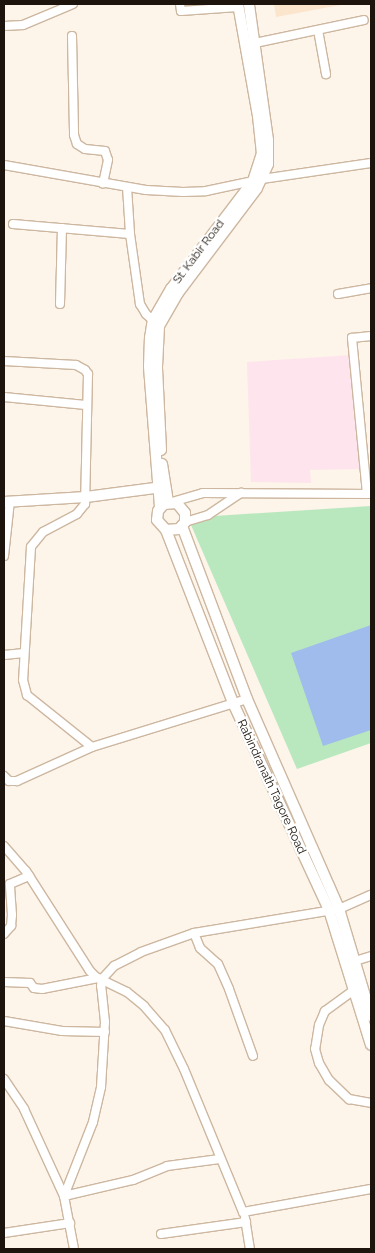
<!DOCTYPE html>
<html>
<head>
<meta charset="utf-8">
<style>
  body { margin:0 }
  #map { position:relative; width:375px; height:1253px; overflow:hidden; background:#fdf4ea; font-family:Raleway,sans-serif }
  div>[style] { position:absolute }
  .built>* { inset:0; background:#fce5cd }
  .education>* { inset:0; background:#fee4ec }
  .green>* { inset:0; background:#b9e8be }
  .water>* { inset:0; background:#a0bced }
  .roads { filter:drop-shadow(1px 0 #cdb7a0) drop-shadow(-1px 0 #cdb7a0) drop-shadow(0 1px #cdb7a0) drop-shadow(0 -1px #cdb7a0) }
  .street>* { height:8px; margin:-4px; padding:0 4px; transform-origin:4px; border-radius:4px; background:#fff }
  .secondary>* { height:10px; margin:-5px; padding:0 5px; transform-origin:5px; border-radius:5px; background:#fff }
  span { translate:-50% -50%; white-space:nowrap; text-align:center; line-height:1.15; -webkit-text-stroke:4.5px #fff; paint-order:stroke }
  .street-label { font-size:12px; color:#1d150d }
  .frame { position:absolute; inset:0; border:5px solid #1d150d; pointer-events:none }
</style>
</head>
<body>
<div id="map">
  <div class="built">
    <div style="clip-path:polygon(274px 4px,346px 4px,276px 17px)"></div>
  </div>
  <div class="education">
    <div style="clip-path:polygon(352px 355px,363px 469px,310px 470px,311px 483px,251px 482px,247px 362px)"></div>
  </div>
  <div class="green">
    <div style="clip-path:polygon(371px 506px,371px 743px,297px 769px,191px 525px,214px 516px)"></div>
  </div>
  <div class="water">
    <div style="clip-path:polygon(371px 625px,371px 730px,323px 746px,291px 653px)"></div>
  </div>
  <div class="roads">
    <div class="street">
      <div style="left:180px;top:4px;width:7px;rotate:82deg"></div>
      <div style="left:181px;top:11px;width:57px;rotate:-4deg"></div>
      <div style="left:4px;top:26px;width:19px;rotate:-3deg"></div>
      <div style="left:23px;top:25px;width:54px;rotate:-22.8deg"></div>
      <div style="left:318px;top:30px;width:45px;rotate:79.7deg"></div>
      <div style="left:72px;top:36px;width:99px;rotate:88.8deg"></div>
      <div style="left:74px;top:135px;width:9px;rotate:72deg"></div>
      <div style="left:77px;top:144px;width:9px;rotate:32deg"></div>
      <div style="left:85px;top:149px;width:20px;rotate:6deg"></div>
      <div style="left:105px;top:151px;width:9px;rotate:72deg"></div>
      <div style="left:108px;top:160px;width:24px;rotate:102deg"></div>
      <div style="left:255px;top:43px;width:111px;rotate:-11.9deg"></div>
      <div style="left:4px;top:165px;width:144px;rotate:10deg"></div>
      <div style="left:146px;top:190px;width:37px;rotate:3deg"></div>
      <div style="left:183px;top:192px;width:23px;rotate:-2deg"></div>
      <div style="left:206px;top:191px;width:57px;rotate:-12.1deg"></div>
      <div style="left:262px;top:179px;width:110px;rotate:-8.4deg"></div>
      <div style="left:127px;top:187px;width:47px;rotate:86.3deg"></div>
      <div style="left:130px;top:234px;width:71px;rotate:81.9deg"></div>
      <div style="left:140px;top:304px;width:12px;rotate:59deg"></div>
      <div style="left:146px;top:314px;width:13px;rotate:42deg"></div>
      <div style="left:13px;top:224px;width:117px;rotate:4.9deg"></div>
      <div style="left:338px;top:294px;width:34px;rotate:-10deg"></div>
      <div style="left:60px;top:304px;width:76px;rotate:-88.5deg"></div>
      <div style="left:4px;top:361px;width:72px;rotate:3.2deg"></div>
      <div style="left:76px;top:365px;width:10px;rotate:29deg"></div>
      <div style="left:85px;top:370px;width:5px;rotate:53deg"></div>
      <div style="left:88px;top:374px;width:130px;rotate:91.3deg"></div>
      <div style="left:85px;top:504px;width:13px;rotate:129deg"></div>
      <div style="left:77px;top:514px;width:38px;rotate:152deg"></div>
      <div style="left:43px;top:532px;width:19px;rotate:129deg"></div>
      <div style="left:31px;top:547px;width:133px;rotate:93.4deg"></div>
      <div style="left:23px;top:680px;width:16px;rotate:75deg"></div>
      <div style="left:27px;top:695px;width:83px;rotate:38.7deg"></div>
      <div style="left:92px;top:747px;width:162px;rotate:-17.2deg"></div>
      <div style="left:4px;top:397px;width:82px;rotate:5.6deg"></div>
      <div style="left:367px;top:494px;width:157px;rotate:-95.5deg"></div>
      <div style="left:352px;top:338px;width:19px;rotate:-6deg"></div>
      <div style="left:172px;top:502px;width:32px;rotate:-16deg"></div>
      <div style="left:203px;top:493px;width:168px;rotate:0.3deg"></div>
      <div style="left:185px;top:522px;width:24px;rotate:-17deg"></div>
      <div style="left:208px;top:515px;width:40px;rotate:-34deg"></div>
      <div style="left:4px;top:556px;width:55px;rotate:-83.8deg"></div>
      <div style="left:4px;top:655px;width:20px;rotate:-6deg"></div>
      <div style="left:4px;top:776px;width:7px;rotate:45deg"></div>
      <div style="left:9px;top:781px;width:8px"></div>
      <div style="left:17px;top:781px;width:82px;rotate:-24.4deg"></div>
      <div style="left:4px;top:846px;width:33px;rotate:49deg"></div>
      <div style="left:26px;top:871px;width:119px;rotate:57.4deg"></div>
      <div style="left:90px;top:971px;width:8px;rotate:45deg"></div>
      <div style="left:96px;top:977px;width:34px;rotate:26deg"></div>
      <div style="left:127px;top:992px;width:22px;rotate:39deg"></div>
      <div style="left:144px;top:1006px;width:32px;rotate:49deg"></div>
      <div style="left:165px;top:1030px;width:43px;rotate:64deg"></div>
      <div style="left:184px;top:1069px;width:155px;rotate:67.6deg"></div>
      <div style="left:243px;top:1212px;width:130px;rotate:-10.2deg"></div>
      <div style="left:194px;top:933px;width:16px;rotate:68deg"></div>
      <div style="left:200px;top:948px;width:24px;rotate:42deg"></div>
      <div style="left:218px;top:964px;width:27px;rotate:66deg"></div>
      <div style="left:229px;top:989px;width:71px;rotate:70.3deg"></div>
      <div style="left:4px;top:934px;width:11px;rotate:-49deg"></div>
      <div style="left:11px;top:926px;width:11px;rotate:-85deg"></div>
      <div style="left:12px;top:915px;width:31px;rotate:-94deg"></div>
      <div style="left:10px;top:884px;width:21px;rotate:-23deg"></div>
      <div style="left:355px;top:961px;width:17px;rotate:-17deg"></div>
      <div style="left:4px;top:982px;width:26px;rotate:2deg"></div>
      <div style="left:30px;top:983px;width:6px;rotate:51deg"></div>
      <div style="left:34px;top:988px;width:8px;rotate:7deg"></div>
      <div style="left:42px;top:989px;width:57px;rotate:-11.1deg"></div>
      <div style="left:354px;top:990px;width:36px;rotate:144deg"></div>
      <div style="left:325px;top:1011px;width:15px;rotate:113deg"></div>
      <div style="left:319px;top:1025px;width:24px;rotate:99deg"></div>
      <div style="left:315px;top:1049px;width:15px;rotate:74deg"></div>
      <div style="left:319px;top:1063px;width:20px;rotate:60deg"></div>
      <div style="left:329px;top:1080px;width:28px;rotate:44deg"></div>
      <div style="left:349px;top:1099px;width:22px;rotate:10deg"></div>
      <div style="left:4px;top:1021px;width:59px;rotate:9.8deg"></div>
      <div style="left:62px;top:1031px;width:43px;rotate:1.3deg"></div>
      <div style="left:4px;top:1079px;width:36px;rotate:56deg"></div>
      <div style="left:24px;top:1109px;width:96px;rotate:65.3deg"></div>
      <div style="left:64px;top:1196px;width:54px;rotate:79.3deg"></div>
      <div style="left:64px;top:1196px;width:79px;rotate:-68.6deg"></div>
      <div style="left:93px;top:1122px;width:36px;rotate:-77deg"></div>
      <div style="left:101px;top:1087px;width:65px;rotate:-86.5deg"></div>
      <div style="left:105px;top:1022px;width:36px;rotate:-96deg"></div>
      <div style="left:101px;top:986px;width:7px;rotate:-82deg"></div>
      <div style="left:102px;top:979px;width:18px;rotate:-47deg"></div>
      <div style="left:114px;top:966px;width:30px;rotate:-27deg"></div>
      <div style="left:141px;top:952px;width:56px;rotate:-19.7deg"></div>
      <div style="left:194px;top:933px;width:147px;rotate:-9.4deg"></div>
      <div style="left:339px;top:909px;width:35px;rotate:-24deg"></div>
      <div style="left:64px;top:1196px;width:71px;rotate:-13.1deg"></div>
      <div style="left:133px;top:1180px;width:37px;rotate:-22deg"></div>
      <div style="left:167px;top:1166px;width:53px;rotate:-7.5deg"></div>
      <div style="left:245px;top:1218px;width:31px;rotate:81deg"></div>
      <div style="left:4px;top:1233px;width:67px;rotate:-8.6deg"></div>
      <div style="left:161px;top:1234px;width:86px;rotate:-8deg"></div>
    </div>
    <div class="secondary">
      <div style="left:161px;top:450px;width:83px;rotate:-92.8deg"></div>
      <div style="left:157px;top:367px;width:41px;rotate:-87.2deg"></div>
      <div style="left:159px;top:326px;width:38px;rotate:-60deg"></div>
      <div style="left:178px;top:293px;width:131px;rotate:-53deg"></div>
      <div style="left:257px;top:188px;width:26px;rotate:-65deg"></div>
      <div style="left:268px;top:164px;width:24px;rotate:-90deg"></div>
      <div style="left:268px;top:140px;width:137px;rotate:-98deg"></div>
      <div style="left:162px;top:464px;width:39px;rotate:81deg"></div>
      <div style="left:4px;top:502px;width:82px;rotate:-3.5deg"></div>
      <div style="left:86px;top:497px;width:77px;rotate:-7.5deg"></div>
      <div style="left:160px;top:507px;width:141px;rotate:-94.5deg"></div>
      <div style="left:149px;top:366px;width:28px;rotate:-88deg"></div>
      <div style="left:150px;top:338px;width:18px;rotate:-81deg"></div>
      <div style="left:153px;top:320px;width:36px;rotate:-60deg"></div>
      <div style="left:171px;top:289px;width:136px;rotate:-52.8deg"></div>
      <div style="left:253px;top:181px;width:28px;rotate:-72deg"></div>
      <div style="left:262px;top:154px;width:38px;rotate:-96deg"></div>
      <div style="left:258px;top:116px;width:114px;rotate:-100.1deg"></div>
      <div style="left:182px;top:526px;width:185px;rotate:69.4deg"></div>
      <div style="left:247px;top:699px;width:229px;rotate:66.3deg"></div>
      <div style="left:339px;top:909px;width:112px;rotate:73.3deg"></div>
      <div style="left:166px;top:530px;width:13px;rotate:-4deg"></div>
      <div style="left:179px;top:529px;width:9px;rotate:-49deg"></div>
      <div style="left:185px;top:522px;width:9px;rotate:-90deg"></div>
      <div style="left:185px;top:513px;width:13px;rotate:-129deg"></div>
      <div style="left:177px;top:503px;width:13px;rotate:176deg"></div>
      <div style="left:164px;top:504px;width:9px;rotate:131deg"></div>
      <div style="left:158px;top:511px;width:9px;rotate:96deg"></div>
      <div style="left:157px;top:520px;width:13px;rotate:48deg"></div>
      <div style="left:166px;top:530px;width:186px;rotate:68.8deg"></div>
      <div style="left:233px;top:703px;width:228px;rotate:65.1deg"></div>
      <div style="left:329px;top:910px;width:141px;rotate:72.7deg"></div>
    </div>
  </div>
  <div class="street-label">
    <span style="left:199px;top:252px;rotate:-53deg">St. Kabir Road</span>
    <span style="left:271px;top:787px;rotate:65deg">Rabindranath Tagore Road</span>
  </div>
  <div class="frame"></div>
</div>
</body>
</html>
